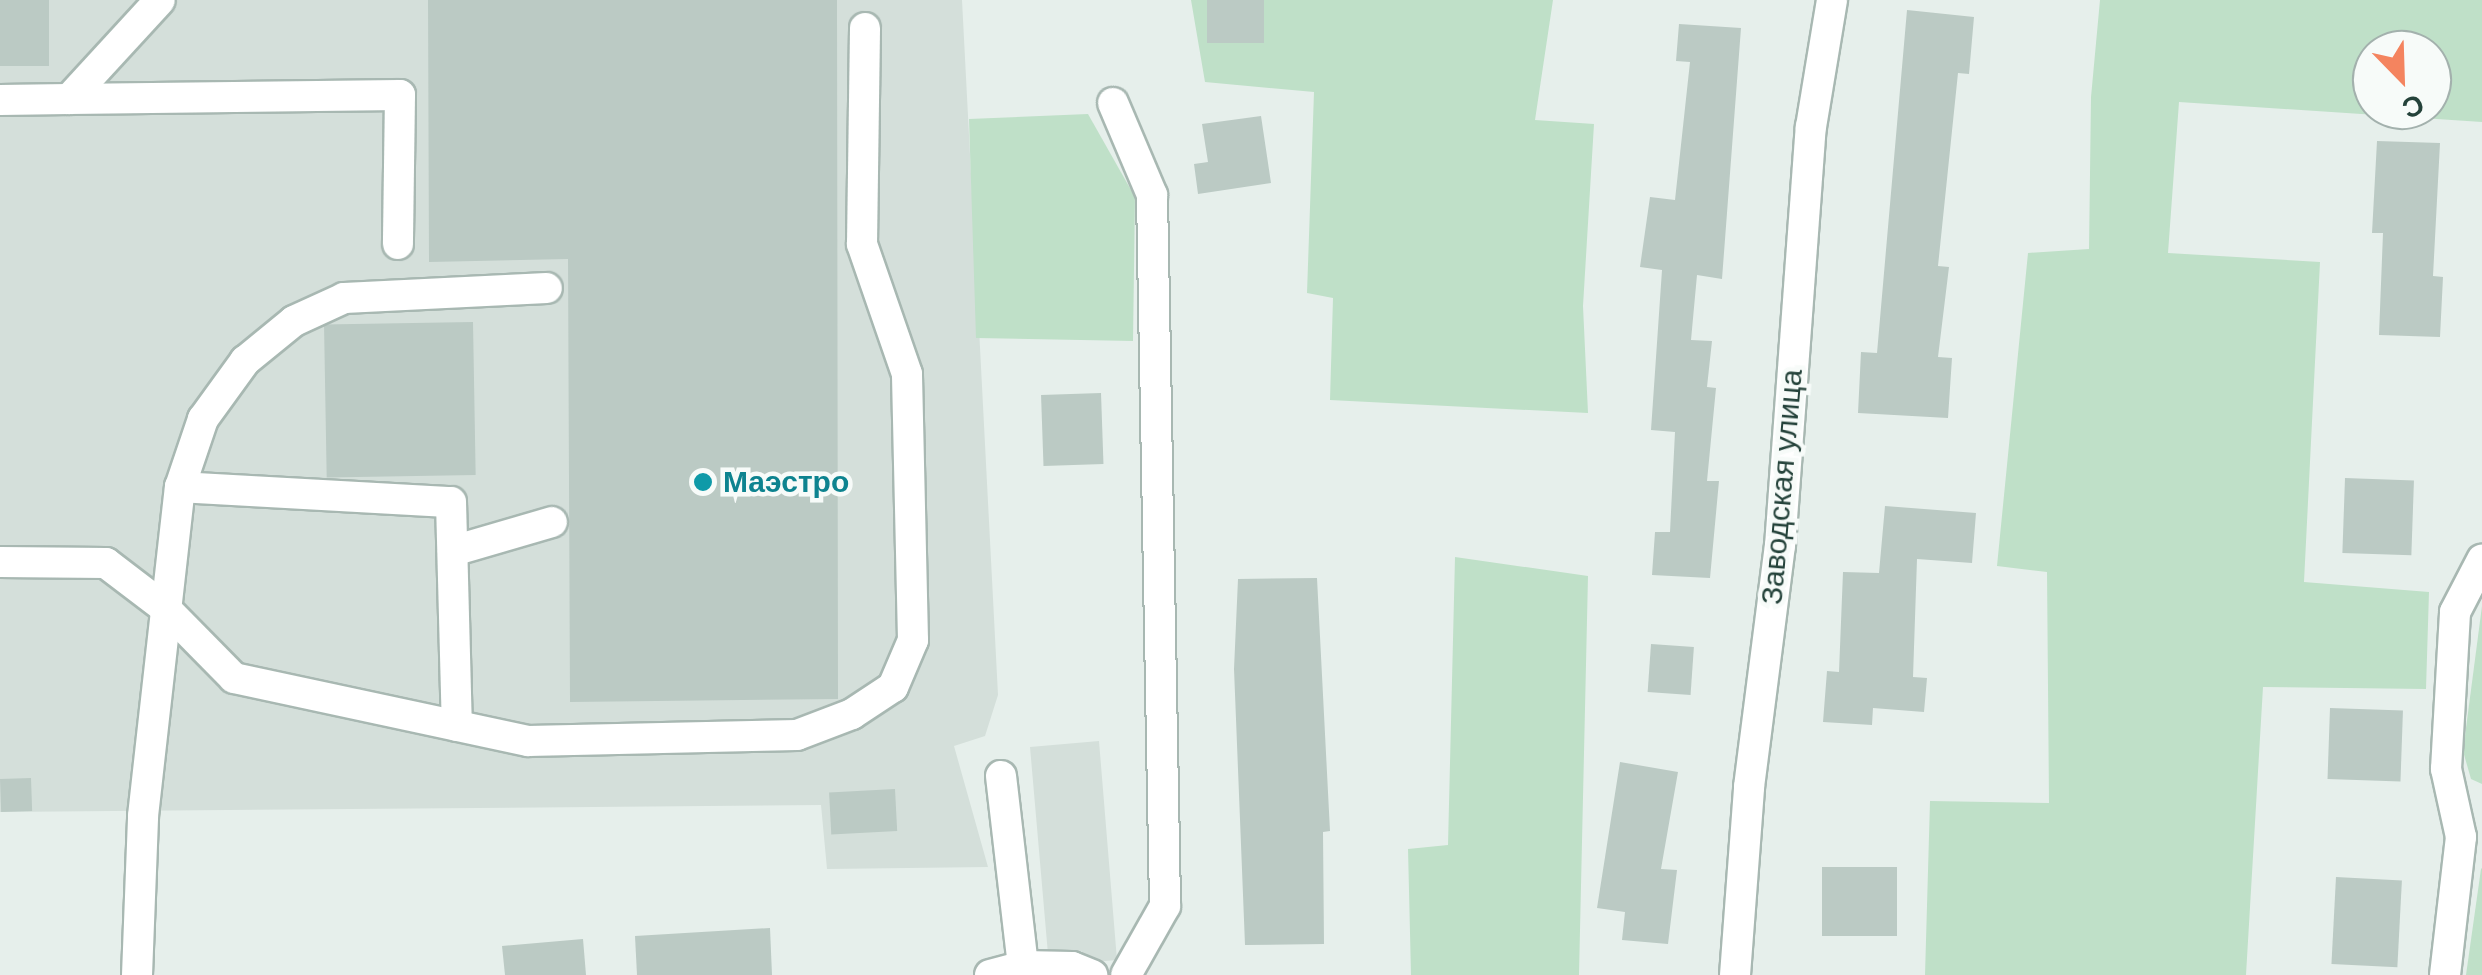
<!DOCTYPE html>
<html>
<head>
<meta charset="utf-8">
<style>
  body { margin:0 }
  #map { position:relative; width:2482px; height:975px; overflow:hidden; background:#e6efeb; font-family:"DM Sans",sans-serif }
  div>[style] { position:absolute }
  .built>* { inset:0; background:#d4dfda }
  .green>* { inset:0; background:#bfe0c8 }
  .building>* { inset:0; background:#bbcac4; transform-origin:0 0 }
  .roads { filter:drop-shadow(2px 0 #a8b8b2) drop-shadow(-2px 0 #a8b8b2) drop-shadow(0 2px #a8b8b2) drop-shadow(0 -2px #a8b8b2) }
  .minor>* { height:30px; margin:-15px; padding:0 15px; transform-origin:15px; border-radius:15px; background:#fff }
  .dots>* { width:28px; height:28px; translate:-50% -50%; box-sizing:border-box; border:5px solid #f7fbf9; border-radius:50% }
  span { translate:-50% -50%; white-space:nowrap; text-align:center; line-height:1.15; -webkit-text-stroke:9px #f7fbf9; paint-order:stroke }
  .culture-label { font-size:30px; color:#0d838f; font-weight:700 }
  .left { translate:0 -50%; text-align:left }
  .street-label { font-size:30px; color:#24423a }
  .north { position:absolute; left:2352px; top:30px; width:100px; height:100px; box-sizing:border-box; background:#f7fbf9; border:2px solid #a3b1ad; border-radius:50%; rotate:157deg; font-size:28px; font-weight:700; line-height:40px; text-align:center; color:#24423a }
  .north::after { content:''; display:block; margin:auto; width:35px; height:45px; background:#f4845f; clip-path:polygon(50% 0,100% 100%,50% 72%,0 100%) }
</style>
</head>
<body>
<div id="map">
  <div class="built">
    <div style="clip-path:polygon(0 0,962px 0,998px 695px,985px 736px,954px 746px,988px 867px,827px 869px,821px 805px,0 812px)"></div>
    <div style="clip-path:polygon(1099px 741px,1117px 960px,1083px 963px,1082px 951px,1048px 954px,1030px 747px)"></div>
  </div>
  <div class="green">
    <div style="clip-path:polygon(1191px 0,1553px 0,1535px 120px,1594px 124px,1583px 306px,1588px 413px,1330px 400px,1333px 298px,1307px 293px,1314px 92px,1205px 82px)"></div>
    <div style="clip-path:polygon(evenodd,2100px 0,2482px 0,2482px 122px,2179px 102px,2168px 253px,2320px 262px,2304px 582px,2429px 592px,2426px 689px,2263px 687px,2246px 975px,1925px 975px,1930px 801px,2049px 803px,2047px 572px,1997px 566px,2028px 253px,2089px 249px,2091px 97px,2100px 0,2372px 50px,2432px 50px,2432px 110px,2372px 110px,2372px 50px)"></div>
    <div style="clip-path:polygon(1088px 114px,1135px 197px,1133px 341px,976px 338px,969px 119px)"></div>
    <div style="clip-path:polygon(1455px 557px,1588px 576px,1579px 975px,1411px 975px,1408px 849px,1448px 845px)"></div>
    <div style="clip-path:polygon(2482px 606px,2482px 784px,2471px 779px,2463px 751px)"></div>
    <div style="clip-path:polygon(2482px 868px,2482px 975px,2466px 975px,2481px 869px)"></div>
  </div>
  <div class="building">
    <div style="left:0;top:0;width:49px;height:66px"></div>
    <div style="clip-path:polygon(428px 0,837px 0,838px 699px,570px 702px,568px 259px,429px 262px)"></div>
    <div style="left:1207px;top:0;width:57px;height:43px"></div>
    <div style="clip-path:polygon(1907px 10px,1974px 17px,1969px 74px,1958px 73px,1938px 266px,1949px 267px,1938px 357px,1952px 358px,1948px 418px,1858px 413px,1861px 352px,1877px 353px)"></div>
    <div style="clip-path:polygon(1679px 24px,1741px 28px,1722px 279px,1697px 275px,1691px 340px,1712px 341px,1707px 387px,1716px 388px,1707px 481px,1719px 481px,1710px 578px,1652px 575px,1655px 532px,1670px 532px,1675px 432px,1651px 430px,1662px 270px,1640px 267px,1650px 197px,1675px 200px,1690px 62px,1676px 61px)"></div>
    <div style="clip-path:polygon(1261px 116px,1271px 183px,1198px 194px,1194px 164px,1208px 162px,1202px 124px)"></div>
    <div style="clip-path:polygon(2377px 141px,2440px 143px,2433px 276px,2443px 277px,2440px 337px,2379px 335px,2383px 233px,2372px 233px)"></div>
    <div style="left:473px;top:322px;width:153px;height:149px;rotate:89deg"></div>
    <div style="left:1101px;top:393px;width:71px;height:60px;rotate:88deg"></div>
    <div style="left:2345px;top:478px;width:69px;height:75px;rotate:2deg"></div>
    <div style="clip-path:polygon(1885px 506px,1976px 513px,1972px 563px,1917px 559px,1913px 677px,1927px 678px,1924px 712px,1873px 708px,1872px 725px,1823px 722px,1827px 671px,1839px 672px,1843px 572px,1879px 573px)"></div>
    <div style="clip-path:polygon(1317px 578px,1330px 831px,1323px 832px,1324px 944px,1245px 945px,1234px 669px,1238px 579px)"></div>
    <div style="left:1651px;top:644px;width:43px;height:48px;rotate:4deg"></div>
    <div style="left:2330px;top:708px;width:73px;height:71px;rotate:2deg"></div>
    <div style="clip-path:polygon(1620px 762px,1678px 772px,1661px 869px,1677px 870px,1668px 944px,1622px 940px,1625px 912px,1597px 908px)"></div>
    <div style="left:31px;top:778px;width:33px;height:31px;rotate:88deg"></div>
    <div style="left:895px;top:789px;width:42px;height:66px;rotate:87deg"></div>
    <div style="left:1822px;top:867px;width:75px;height:69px"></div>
    <div style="left:2336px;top:877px;width:66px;height:87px;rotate:3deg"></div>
    <div style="clip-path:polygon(770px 928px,772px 975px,637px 975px,635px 936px)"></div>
    <div style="clip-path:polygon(583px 939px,586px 975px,505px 975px,502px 946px)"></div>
  </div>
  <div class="roads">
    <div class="minor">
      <div style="left:69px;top:99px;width:331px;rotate:-0.7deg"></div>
      <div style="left:400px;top:95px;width:149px;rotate:90.8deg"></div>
      <div style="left:0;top:100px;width:69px;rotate:-0.8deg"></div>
      <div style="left:69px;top:99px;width:134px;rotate:-47.4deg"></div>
      <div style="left:1113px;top:103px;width:100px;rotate:67deg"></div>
      <div style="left:1152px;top:195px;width:711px;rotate:88.95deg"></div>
      <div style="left:1165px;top:906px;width:79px;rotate:119.5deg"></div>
      <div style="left:180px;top:487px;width:271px;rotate:3.2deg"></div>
      <div style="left:451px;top:502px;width:224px;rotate:88.5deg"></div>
      <div style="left:453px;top:551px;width:103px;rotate:-16.3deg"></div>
      <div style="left:0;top:562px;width:106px;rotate:0.5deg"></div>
      <div style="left:106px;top:563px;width:74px;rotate:37.3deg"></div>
      <div style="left:165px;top:608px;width:98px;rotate:45.4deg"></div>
      <div style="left:234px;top:678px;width:301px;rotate:12.1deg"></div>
      <div style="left:528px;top:741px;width:269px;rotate:-1.3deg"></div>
      <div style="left:797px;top:735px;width:59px;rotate:-20.9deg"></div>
      <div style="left:852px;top:714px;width:49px;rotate:-33.4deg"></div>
      <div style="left:893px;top:687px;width:51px;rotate:-66.9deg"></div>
      <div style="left:913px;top:640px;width:266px;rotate:-91.3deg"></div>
      <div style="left:907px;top:374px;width:138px;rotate:-109.1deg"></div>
      <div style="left:862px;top:244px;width:216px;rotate:-89.2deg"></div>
      <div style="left:1001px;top:776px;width:191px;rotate:83.4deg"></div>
      <div style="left:137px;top:975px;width:159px;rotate:-87.8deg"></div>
      <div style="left:143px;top:816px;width:331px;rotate:-83.6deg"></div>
      <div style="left:180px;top:487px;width:72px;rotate:-71.3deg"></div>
      <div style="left:203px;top:419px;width:72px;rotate:-54.1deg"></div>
      <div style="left:245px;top:361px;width:63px;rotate:-39.2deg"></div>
      <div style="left:294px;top:321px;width:55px;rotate:-24.7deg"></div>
      <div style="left:344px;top:298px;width:203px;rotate:-2.8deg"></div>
      <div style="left:990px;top:975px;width:34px;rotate:-15deg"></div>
      <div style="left:1023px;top:966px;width:49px;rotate:1.2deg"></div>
      <div style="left:1072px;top:967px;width:22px;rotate:22deg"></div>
      <div style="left:1735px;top:975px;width:189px;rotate:-85.7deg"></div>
      <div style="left:1749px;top:787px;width:243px;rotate:-82.7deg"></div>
      <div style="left:1780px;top:546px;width:420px;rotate:-85.8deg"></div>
      <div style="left:1811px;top:127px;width:129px;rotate:-80.6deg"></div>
      <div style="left:2445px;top:975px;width:139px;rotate:-83.4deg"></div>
      <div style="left:2461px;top:837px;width:70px;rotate:-102.4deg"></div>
      <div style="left:2446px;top:769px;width:157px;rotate:-86.7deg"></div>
      <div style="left:2455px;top:612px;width:59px;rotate:-62.6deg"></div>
    </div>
  </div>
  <div class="dots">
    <div style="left:703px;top:482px;background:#0f9aa8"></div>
  </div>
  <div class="culture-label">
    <span class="left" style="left:723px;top:482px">Маэстро</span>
  </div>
  <div class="street-label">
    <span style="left:1782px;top:487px;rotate:-85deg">Заводская улица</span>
  </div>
  <div class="north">С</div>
</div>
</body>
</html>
